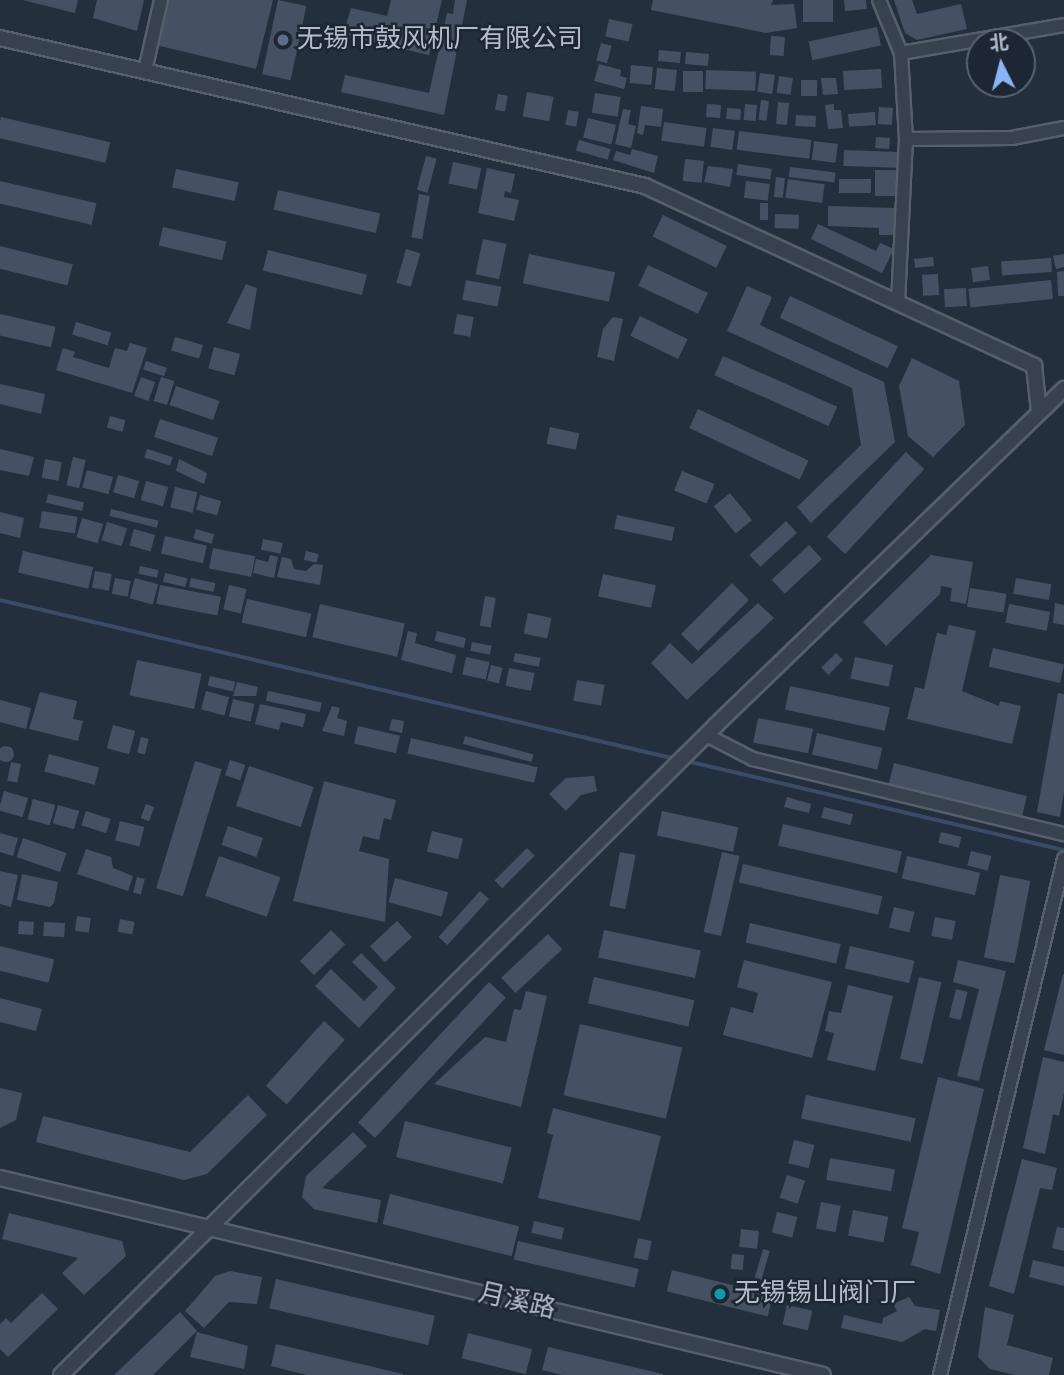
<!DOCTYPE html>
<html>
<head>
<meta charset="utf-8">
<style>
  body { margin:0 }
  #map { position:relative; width:1064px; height:1375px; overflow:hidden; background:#242f3e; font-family:"Sofia Sans Condensed","Noto Sans SC",sans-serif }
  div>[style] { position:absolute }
  .stream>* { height:3.5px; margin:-1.75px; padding:0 1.75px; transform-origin:1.75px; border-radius:1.75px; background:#394c67 }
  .building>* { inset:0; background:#455162; transform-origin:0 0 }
  .round { border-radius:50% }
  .roads { filter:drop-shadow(2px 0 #565f6c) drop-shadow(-2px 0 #565f6c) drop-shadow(0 2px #565f6c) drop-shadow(0 -2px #565f6c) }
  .minor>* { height:12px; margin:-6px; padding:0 6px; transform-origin:6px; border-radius:6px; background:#38414e }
  .tertiary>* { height:14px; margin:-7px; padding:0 7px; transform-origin:7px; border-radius:7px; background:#38414e }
  .dots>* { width:19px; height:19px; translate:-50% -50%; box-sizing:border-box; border:4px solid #1d2633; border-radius:50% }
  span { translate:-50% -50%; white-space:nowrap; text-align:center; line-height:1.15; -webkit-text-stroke:5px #1d2633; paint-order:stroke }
  .poi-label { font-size:26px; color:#b4bcc9 }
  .left { translate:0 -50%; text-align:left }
  .street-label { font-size:26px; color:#b4bcc9 }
  .north { position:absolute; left:966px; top:28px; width:70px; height:70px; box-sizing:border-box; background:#1d2633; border:2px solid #59626f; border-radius:50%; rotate:354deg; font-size:19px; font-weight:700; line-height:28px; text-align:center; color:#b4bcc9 }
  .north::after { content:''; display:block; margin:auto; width:24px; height:32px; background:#8ab4f8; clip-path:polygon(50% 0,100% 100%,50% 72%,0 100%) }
</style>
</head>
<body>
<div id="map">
  <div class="stream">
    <div style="left:0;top:600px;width:694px;rotate:13.24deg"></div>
    <div style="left:687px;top:761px;width:387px;rotate:13.3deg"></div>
  </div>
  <div class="building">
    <div style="clip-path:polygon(23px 0,78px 0,75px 13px)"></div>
    <div style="clip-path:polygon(97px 0,144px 0,137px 31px,93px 18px)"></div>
    <div style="clip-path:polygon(167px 0,273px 0,256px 69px,156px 45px)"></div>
    <div style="left:278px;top:0;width:29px;height:76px;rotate:12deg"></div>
    <div style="clip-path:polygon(391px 0,442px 0,429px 55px,343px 35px,351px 8px,387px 16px)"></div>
    <div style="clip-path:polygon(455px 0,467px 0,444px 115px,341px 92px,345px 75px,429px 93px,447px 13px,453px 14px)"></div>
    <div style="clip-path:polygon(653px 0,773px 0,771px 5px,794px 4px,797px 28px,766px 33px,651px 10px)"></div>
    <div style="left:803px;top:0;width:30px;height:22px"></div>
    <div style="clip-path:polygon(844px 0,866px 0,867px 9px,845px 11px)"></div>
    <div style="clip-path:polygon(894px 0,912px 0,917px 14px,961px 4px,967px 29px,917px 40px,905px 33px)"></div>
    <div style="left:609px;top:19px;width:24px;height:18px;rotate:12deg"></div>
    <div style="left:877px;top:27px;width:19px;height:70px;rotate:78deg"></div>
    <div style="left:771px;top:36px;width:14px;height:19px;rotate:4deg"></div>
    <div style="left:601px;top:43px;width:11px;height:18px;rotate:15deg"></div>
    <div style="left:659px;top:50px;width:22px;height:11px;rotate:5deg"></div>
    <div style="left:686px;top:52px;width:23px;height:12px;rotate:5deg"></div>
    <div style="clip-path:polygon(599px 64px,621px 70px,620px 76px,627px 78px,624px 89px,594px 81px)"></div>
    <div style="left:631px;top:65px;width:22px;height:18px;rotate:5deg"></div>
    <div style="left:657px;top:68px;width:20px;height:21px;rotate:6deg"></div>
    <div style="left:881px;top:69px;width:19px;height:38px;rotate:87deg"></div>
    <div style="left:706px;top:70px;width:50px;height:19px;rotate:2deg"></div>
    <div style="left:683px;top:71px;width:20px;height:21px"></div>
    <div style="left:760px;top:73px;width:15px;height:19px;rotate:8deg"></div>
    <div style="left:779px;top:76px;width:14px;height:17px;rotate:8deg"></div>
    <div style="clip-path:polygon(821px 78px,836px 78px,838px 94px,823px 95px)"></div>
    <div style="left:801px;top:80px;width:16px;height:16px"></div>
    <div style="left:527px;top:92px;width:27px;height:25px;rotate:10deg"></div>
    <div style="left:595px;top:93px;width:26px;height:20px;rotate:9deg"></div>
    <div style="left:498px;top:94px;width:10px;height:16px;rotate:11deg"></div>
    <div style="left:761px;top:100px;width:8px;height:20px;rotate:7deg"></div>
    <div style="left:778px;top:102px;width:11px;height:22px;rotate:5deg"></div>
    <div style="left:707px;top:104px;width:14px;height:13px;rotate:4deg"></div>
    <div style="left:745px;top:104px;width:12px;height:16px;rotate:5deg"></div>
    <div style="clip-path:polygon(834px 104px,834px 110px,841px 110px,843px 128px,828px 129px,825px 105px)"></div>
    <div style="clip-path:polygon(641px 106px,663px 109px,661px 127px,645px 125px,643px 135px,637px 133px)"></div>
    <div style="left:879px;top:107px;width:14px;height:17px;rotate:4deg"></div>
    <div style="left:727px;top:108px;width:14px;height:11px;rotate:4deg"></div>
    <div style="clip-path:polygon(623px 109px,631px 110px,628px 124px,636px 126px,631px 148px,615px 144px)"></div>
    <div style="left:568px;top:110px;width:11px;height:15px;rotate:10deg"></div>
    <div style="left:875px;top:112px;width:13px;height:27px;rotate:86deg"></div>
    <div style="left:796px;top:115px;width:20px;height:11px;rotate:3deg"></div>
    <div style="left:1px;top:117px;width:112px;height:21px;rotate:13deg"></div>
    <div style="left:588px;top:118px;width:29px;height:20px;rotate:14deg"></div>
    <div style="left:664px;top:122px;width:43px;height:19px;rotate:8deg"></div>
    <div style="left:713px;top:128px;width:22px;height:19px;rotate:8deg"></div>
    <div style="left:739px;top:131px;width:73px;height:19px;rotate:7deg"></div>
    <div style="left:876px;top:137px;width:14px;height:11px;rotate:4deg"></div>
    <div style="left:579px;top:140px;width:33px;height:11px;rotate:16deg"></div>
    <div style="left:814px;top:141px;width:24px;height:19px;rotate:7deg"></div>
    <div style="clip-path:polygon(632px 149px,658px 156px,654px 173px,613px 160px,616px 151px,630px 155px)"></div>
    <div style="left:844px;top:150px;width:54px;height:16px;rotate:2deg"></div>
    <div style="left:426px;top:156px;width:11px;height:35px;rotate:15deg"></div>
    <div style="left:685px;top:159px;width:19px;height:22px;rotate:6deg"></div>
    <div style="left:453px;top:162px;width:29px;height:22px;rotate:12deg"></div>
    <div style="left:738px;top:164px;width:34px;height:11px;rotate:8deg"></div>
    <div style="clip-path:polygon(708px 166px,733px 169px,730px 187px,704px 182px)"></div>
    <div style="left:790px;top:167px;width:46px;height:10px;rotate:7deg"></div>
    <div style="clip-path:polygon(487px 168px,515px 174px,511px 193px,505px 191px,504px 197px,519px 200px,514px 221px,478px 213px)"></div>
    <div style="left:176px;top:169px;width:64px;height:19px;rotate:12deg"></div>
    <div style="left:875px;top:170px;width:21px;height:26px"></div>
    <div style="left:776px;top:177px;width:9px;height:20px;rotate:6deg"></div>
    <div style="left:788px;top:179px;width:37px;height:19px;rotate:8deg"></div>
    <div style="left:839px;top:179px;width:32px;height:14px"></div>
    <div style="left:0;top:181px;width:99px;height:22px;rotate:13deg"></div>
    <div style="left:746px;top:181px;width:24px;height:17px;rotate:7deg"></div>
    <div style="left:278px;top:190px;width:105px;height:20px;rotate:13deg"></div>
    <div style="left:419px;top:194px;width:11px;height:44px;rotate:10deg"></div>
    <div style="left:760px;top:203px;width:8px;height:17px"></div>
    <div style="clip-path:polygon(828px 206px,895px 208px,895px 235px,879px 235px,879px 228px,828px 226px)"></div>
    <div style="left:775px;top:214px;width:24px;height:14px;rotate:2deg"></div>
    <div style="left:663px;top:215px;width:71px;height:24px;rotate:26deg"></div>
    <div style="clip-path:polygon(818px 224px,876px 251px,880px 243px,894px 249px,882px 273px,811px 239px)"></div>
    <div style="left:163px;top:227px;width:65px;height:19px;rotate:13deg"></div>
    <div style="left:483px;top:239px;width:24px;height:36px;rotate:12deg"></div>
    <div style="left:0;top:246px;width:75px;height:22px;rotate:14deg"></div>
    <div style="left:406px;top:249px;width:15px;height:35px;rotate:16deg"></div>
    <div style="left:268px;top:250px;width:102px;height:21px;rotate:14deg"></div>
    <div style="left:529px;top:254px;width:88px;height:30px;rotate:12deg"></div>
    <div style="clip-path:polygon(1064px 254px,1064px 267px,1056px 269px,1053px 256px)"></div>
    <div style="left:933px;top:257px;width:9px;height:19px;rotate:84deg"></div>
    <div style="left:1051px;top:258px;width:14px;height:50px;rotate:86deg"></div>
    <div style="left:648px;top:265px;width:66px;height:23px;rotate:25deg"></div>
    <div style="left:988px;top:266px;width:14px;height:17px;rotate:82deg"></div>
    <div style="clip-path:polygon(1064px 271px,1064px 296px,1058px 296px,1057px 272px)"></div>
    <div style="left:938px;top:274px;width:21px;height:16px;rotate:87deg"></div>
    <div style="left:466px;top:280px;width:36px;height:20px;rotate:11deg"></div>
    <div style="left:1051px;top:280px;width:19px;height:83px;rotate:84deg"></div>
    <div style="clip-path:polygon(246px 284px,257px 288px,250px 330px,227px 323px)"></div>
    <div style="clip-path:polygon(747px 286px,772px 297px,760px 325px,884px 382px,895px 442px,811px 523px,797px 507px,861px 445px,852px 388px,727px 331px)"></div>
    <div style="left:966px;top:288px;width:18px;height:22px;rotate:87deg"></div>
    <div style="left:790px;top:296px;width:119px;height:24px;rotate:25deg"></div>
    <div style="left:0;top:314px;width:57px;height:21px;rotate:13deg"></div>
    <div style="left:457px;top:314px;width:17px;height:20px;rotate:10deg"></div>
    <div style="left:640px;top:316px;width:53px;height:22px;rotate:26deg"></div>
    <div style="clip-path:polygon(613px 317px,623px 319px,614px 361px,597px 357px,603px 329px)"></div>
    <div style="left:76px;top:322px;width:37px;height:13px;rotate:17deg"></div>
    <div style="left:175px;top:337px;width:29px;height:14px;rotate:16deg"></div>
    <div style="clip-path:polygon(130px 343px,147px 348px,132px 393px,56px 370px,63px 348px,75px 352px,73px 357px,109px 368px,115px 348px,127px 351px)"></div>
    <div style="left:214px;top:347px;width:27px;height:22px;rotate:15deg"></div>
    <div style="left:723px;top:356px;width:125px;height:21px;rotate:24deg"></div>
    <div style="clip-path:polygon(912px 358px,959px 381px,965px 425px,933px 457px,908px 436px,899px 386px)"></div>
    <div style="left:146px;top:361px;width:22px;height:9px;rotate:18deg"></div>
    <div style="left:141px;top:377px;width:15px;height:20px;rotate:20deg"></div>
    <div style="left:161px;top:377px;width:14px;height:25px;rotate:17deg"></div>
    <div style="clip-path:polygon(0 384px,45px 394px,41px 414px,0 404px)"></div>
    <div style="left:176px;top:386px;width:46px;height:20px;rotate:19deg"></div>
    <div style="left:698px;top:409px;width:122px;height:21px;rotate:25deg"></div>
    <div style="left:110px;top:416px;width:16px;height:12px;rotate:15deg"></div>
    <div style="left:160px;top:419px;width:61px;height:19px;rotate:18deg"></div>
    <div style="left:550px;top:427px;width:30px;height:17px;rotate:12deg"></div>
    <div style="clip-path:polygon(0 449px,34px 457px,29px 476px,0 470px)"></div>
    <div style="left:147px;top:449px;width:27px;height:9px;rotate:17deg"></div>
    <div style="left:906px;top:452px;width:25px;height:116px;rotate:43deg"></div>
    <div style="left:73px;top:457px;width:13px;height:29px;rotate:13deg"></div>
    <div style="left:45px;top:459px;width:17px;height:19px;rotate:10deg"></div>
    <div style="clip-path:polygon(179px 459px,207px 473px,204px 484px,176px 471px)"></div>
    <div style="left:87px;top:470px;width:27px;height:18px;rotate:15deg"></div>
    <div style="left:682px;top:471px;width:35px;height:21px;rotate:22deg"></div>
    <div style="left:118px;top:475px;width:22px;height:18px;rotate:16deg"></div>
    <div style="left:146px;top:481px;width:23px;height:20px;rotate:15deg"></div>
    <div style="left:175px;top:487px;width:23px;height:21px;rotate:13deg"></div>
    <div style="left:730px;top:493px;width:35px;height:21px;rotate:51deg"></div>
    <div style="left:48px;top:494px;width:37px;height:9px;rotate:13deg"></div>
    <div style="left:200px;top:495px;width:22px;height:15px;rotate:16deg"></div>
    <div style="left:111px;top:509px;width:49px;height:7px;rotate:14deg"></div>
    <div style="left:42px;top:511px;width:36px;height:17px;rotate:9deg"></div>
    <div style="clip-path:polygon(0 512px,24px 518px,20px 538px,0 533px)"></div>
    <div style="left:617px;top:515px;width:59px;height:14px;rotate:12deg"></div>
    <div style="left:82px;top:518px;width:22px;height:20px;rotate:16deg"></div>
    <div style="left:786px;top:521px;width:16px;height:50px;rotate:47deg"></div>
    <div style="left:107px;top:522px;width:21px;height:19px;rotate:17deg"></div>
    <div style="left:134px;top:529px;width:22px;height:17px;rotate:16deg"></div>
    <div style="left:196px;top:529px;width:19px;height:10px;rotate:16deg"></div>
    <div style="left:165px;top:536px;width:43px;height:18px;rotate:13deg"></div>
    <div style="left:263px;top:539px;width:20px;height:11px;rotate:11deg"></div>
    <div style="left:809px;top:545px;width:19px;height:51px;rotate:47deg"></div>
    <div style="left:213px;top:548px;width:43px;height:21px;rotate:11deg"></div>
    <div style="left:23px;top:551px;width:72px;height:22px;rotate:13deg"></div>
    <div style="left:306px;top:551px;width:13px;height:9px;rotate:13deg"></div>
    <div style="clip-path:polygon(270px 555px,278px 557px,274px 578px,253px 573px,256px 559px,268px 562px)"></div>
    <div style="clip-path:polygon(931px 555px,973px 562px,966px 604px,950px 601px,952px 588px,941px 586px,940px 594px,886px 646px,863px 622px)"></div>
    <div style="clip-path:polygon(282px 557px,291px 559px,294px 569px,306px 571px,314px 564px,323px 565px,320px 585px,277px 577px)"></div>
    <div style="left:140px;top:566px;width:19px;height:8px;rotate:12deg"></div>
    <div style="left:95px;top:571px;width:17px;height:17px;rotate:10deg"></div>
    <div style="left:165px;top:573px;width:23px;height:9px;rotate:13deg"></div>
    <div style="left:603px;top:574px;width:54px;height:23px;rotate:12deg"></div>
    <div style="left:115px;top:578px;width:16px;height:16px;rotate:11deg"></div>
    <div style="left:135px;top:578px;width:24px;height:21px;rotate:15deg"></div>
    <div style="left:191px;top:578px;width:25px;height:9px;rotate:12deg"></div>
    <div style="left:1016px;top:578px;width:36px;height:16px;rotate:10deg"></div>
    <div style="left:732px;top:583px;width:24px;height:72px;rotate:45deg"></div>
    <div style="left:160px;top:585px;width:62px;height:19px;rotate:11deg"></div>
    <div style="left:229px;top:585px;width:18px;height:25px;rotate:13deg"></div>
    <div style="left:970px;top:588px;width:37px;height:19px;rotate:9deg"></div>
    <div style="left:485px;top:596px;width:11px;height:30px;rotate:10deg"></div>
    <div style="left:247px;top:599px;width:66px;height:24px;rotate:13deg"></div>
    <div style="clip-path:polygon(758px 603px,774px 618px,687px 700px,651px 663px,670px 643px,692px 664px)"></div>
    <div style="clip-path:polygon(1055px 603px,1064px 605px,1064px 625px,1053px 623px)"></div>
    <div style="left:320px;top:604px;width:87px;height:34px;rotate:13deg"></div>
    <div style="left:1009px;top:604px;width:42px;height:19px;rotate:11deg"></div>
    <div style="left:528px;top:613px;width:24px;height:21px;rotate:12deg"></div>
    <div style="clip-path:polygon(949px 625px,976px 631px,962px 691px,999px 706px,1000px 701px,1021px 706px,1012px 744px,907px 719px,915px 687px,924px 689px,937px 633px,946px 635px)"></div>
    <div style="clip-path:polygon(408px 631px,417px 633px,415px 643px,456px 655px,452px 673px,401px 660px)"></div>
    <div style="left:437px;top:631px;width:30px;height:10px;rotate:14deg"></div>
    <div style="left:472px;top:642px;width:20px;height:9px;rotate:11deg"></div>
    <div style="left:993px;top:648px;width:73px;height:19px;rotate:13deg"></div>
    <div style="left:515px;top:653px;width:26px;height:9px;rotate:11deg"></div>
    <div style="left:836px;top:653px;width:10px;height:21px;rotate:45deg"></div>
    <div style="left:466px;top:657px;width:24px;height:18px;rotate:12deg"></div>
    <div style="left:855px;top:657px;width:39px;height:22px;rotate:12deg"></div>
    <div style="left:137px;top:660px;width:66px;height:36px;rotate:12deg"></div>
    <div style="left:491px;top:665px;width:12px;height:16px;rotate:14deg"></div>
    <div style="left:509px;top:668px;width:26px;height:18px;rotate:11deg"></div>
    <div style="left:210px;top:676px;width:26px;height:10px;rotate:13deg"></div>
    <div style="left:577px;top:680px;width:28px;height:21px;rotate:10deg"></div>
    <div style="clip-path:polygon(237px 682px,258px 687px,256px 696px,233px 696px)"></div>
    <div style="left:790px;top:686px;width:102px;height:24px;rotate:12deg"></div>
    <div style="left:206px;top:691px;width:24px;height:19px;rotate:15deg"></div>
    <div style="left:268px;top:691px;width:55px;height:10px;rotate:12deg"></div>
    <div style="clip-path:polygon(40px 692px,77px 701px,73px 719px,83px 721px,78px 741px,29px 729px)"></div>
    <div style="clip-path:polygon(1058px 693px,1064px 694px,1064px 791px,1060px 817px,1037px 812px)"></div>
    <div style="left:233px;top:699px;width:22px;height:18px;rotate:13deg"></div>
    <div style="clip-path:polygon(0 700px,31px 708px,26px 729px,0 722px)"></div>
    <div style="clip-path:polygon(260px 704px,306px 714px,303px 727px,281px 722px,279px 730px,255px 724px)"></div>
    <div style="clip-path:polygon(332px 706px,340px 708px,337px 718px,347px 721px,344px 736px,322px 731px)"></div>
    <div style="left:758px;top:718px;width:56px;height:25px;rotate:11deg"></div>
    <div style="clip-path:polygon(392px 719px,404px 721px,402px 733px,389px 730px)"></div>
    <div style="left:113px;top:725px;width:23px;height:24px;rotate:15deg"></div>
    <div style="left:358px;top:726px;width:43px;height:18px;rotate:13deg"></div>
    <div style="left:817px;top:733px;width:67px;height:22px;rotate:13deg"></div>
    <div style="left:465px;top:736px;width:71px;height:8px;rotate:15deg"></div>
    <div style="left:141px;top:737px;width:8px;height:16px;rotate:14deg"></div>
    <div style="left:411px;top:738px;width:130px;height:16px;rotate:13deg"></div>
    <div class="round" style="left:-2px;top:746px;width:16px;height:16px"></div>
    <div style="left:49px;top:754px;width:52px;height:18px;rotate:15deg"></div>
    <div style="left:230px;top:760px;width:16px;height:16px;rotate:18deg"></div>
    <div style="left:195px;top:761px;width:28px;height:133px;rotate:17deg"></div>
    <div style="left:11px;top:762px;width:10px;height:19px;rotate:11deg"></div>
    <div style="left:894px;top:763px;width:137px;height:25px;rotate:14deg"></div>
    <div style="left:249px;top:766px;width:68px;height:42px;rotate:18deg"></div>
    <div style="clip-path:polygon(594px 776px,597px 791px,581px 795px,566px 811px,549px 794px,566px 778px)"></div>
    <div style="clip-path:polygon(324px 781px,396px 800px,391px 820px,384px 818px,379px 840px,363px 836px,359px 851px,389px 859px,385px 922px,293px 901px)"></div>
    <div style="left:4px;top:791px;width:25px;height:20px;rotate:16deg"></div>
    <div style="clip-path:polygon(787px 797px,811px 804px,809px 813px,784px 807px)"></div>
    <div style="left:33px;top:799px;width:23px;height:21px;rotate:15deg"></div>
    <div style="left:146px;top:804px;width:9px;height:15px;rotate:21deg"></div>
    <div style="left:58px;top:805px;width:22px;height:19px;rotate:16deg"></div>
    <div style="left:824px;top:807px;width:30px;height:11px;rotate:14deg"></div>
    <div style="left:86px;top:811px;width:26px;height:15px;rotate:18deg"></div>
    <div style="left:662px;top:811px;width:78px;height:25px;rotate:12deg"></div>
    <div style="left:120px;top:821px;width:25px;height:20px;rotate:14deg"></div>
    <div style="left:783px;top:824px;width:122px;height:22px;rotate:13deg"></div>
    <div style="left:228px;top:826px;width:37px;height:20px;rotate:19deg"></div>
    <div style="left:432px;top:831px;width:32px;height:21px;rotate:14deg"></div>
    <div style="left:941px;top:832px;width:21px;height:11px;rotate:14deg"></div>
    <div style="clip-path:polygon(0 833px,18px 838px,13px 856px,0 852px)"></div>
    <div style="left:23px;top:838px;width:46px;height:20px;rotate:19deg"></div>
    <div style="left:527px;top:848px;width:11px;height:46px;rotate:45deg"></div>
    <div style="clip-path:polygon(86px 849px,111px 857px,113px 868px,133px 876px,128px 891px,77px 874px)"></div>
    <div style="left:971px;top:851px;width:21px;height:15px;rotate:14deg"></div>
    <div style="left:620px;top:852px;width:16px;height:55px;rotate:11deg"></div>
    <div style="left:722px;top:852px;width:18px;height:82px;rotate:13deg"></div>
    <div style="left:219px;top:856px;width:65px;height:42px;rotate:19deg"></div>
    <div style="left:907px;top:856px;width:75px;height:23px;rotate:13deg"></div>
    <div style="left:743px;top:864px;width:143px;height:19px;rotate:13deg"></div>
    <div style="clip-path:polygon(0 871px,18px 875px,11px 907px,0 904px)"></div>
    <div style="clip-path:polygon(22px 874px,58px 882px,54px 903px,50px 907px,17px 900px)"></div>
    <div style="left:1000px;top:875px;width:31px;height:84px;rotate:11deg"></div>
    <div style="left:137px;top:877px;width:8px;height:16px;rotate:14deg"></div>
    <div style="left:395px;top:878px;width:55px;height:25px;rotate:15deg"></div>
    <div style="left:480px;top:891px;width:12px;height:62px;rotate:42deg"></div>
    <div style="left:894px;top:907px;width:21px;height:21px;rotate:14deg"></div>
    <div style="left:77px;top:916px;width:14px;height:15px;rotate:8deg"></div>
    <div style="left:935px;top:917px;width:21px;height:19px;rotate:11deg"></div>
    <div style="left:120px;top:919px;width:15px;height:13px;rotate:11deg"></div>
    <div style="left:19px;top:921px;width:15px;height:13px;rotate:4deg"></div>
    <div style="left:397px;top:921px;width:22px;height:37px;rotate:47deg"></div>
    <div style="left:44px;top:922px;width:21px;height:14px;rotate:3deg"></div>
    <div style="left:750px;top:923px;width:93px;height:20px;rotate:13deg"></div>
    <div style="left:331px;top:930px;width:20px;height:44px;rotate:45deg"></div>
    <div style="left:604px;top:930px;width:99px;height:28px;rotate:12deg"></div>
    <div style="left:548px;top:934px;width:21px;height:64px;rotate:47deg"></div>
    <div style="left:0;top:946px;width:56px;height:24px;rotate:14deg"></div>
    <div style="left:850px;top:946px;width:66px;height:23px;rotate:13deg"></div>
    <div style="clip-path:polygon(361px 953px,396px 988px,359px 1028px,315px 986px,331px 969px,364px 1001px,378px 987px,352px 962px)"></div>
    <div style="clip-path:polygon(744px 960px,832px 982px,812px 1058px,723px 1035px,731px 1007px,753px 1013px,758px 993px,737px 987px)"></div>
    <div style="clip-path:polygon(958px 960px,1006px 971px,979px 1081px,957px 1076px,979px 989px,953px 982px)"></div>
    <div style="clip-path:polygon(1063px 974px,1064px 974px,1064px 1055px,1044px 1050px)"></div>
    <div style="left:594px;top:977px;width:103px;height:27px;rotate:13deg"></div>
    <div style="left:919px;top:977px;width:23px;height:84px;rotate:13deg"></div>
    <div style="left:489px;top:982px;width:23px;height:192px;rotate:43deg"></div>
    <div style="clip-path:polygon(848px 985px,893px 996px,875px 1071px,827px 1060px,834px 1033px,825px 1031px,829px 1011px,841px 1013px)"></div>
    <div style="left:956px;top:989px;width:12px;height:29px;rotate:14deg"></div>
    <div style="clip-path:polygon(526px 991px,547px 996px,521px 1107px,434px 1084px,485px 1037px,506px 1042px,514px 1009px,521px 1010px)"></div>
    <div style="clip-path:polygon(0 998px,42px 1009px,36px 1031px,0 1022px)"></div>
    <div style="left:324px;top:1021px;width:28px;height:87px;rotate:42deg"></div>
    <div style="left:580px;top:1024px;width:105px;height:73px;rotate:13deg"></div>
    <div style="clip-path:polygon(1043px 1057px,1064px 1062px,1064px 1093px,1059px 1116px,1053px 1114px,1045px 1154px,1023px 1148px)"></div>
    <div style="clip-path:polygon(938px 1077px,984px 1089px,940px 1274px,911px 1265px,919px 1232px,902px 1228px)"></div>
    <div style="clip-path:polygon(0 1088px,22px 1093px,16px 1120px,0 1128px)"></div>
    <div style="clip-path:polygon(248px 1095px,267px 1115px,207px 1174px,184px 1180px,36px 1142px,43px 1116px,190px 1152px)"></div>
    <div style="left:806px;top:1095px;width:112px;height:24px;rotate:12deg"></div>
    <div style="clip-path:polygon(553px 1108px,661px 1136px,640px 1221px,538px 1198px,553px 1135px,547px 1133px)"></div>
    <div style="left:405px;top:1121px;width:110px;height:37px;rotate:14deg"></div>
    <div style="clip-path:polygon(353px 1132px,367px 1146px,322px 1188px,381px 1200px,377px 1223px,314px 1209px,302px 1197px,306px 1176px)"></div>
    <div style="left:794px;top:1140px;width:21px;height:24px;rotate:14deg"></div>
    <div style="left:830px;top:1158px;width:66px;height:22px;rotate:10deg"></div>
    <div style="clip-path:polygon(1022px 1159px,1057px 1168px,1052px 1190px,1040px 1188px,1014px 1294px,989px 1286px)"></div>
    <div style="left:787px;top:1175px;width:19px;height:24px;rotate:18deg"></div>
    <div style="left:390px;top:1194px;width:133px;height:31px;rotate:14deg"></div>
    <div style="left:821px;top:1202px;width:20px;height:27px;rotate:11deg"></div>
    <div style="left:853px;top:1210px;width:36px;height:26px;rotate:11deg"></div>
    <div style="left:777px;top:1212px;width:21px;height:21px;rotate:14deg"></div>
    <div style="clip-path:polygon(9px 1213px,122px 1241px,126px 1256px,84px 1295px,62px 1273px,78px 1258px,2px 1239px)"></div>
    <div style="left:534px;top:1221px;width:31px;height:12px;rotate:13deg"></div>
    <div style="clip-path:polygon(1057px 1227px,1064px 1228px,1064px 1251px,1052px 1248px)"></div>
    <div style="left:741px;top:1229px;width:18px;height:18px;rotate:6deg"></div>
    <div style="left:638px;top:1238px;width:14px;height:20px;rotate:12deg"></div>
    <div style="left:518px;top:1241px;width:124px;height:19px;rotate:13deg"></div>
    <div style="left:763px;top:1249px;width:7px;height:30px;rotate:16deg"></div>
    <div style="left:732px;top:1254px;width:12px;height:15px;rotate:5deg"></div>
    <div style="clip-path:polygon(1033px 1260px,1064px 1267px,1064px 1286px,1029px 1277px)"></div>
    <div style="left:672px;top:1270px;width:104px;height:22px;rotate:14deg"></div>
    <div style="clip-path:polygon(230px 1271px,262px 1277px,257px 1304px,229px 1302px,204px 1328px,185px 1311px,215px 1276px)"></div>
    <div style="left:276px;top:1279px;width:163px;height:30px;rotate:13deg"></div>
    <div style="clip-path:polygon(42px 1293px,58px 1309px,8px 1357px,0 1349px,0 1324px,6px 1318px,11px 1323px)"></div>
    <div style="clip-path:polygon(909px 1297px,915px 1306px,940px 1310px,936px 1331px,925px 1329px,902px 1342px,841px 1328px,844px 1315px,882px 1324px,883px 1318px,897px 1311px,893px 1304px)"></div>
    <div style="left:787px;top:1305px;width:26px;height:20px;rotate:13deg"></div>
    <div style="clip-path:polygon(985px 1307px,1014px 1315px,1007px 1345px,1053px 1358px,1049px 1375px,1015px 1375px,990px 1369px,978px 1357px)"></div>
    <div style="clip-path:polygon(180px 1312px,197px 1331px,153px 1375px,114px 1375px)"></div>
    <div style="clip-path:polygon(197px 1332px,248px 1346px,244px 1369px,190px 1357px)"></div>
    <div style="left:468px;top:1333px;width:66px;height:26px;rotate:14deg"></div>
    <div style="clip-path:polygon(276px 1344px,403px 1374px,403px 1375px,307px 1375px,271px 1366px)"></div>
    <div style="clip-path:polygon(548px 1347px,663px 1374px,663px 1375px,562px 1375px,542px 1370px)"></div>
  </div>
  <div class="roads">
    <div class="minor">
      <div style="left:879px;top:0;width:57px;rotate:67.5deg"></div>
      <div style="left:901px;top:53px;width:86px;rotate:86.7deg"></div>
      <div style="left:906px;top:139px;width:163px;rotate:92.8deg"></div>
      <div style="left:901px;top:53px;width:165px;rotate:-9.7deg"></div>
      <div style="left:145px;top:71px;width:73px;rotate:-77.3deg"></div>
      <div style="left:906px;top:139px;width:106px;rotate:-0.5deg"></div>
      <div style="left:1012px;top:138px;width:53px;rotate:-10.9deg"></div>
      <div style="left:706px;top:735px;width:53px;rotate:27.1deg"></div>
      <div style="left:753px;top:759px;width:320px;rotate:13.6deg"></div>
      <div style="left:940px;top:1375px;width:531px;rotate:-76.49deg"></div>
    </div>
    <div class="tertiary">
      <div style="left:0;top:38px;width:662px;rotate:12.92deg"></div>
      <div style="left:645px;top:186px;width:429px;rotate:24.8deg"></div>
      <div style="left:1034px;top:366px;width:45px;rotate:83.7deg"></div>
      <div style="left:0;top:1178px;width:846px;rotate:13.46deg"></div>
      <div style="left:61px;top:1375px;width:923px;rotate:-44.78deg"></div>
      <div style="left:716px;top:725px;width:484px;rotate:-44deg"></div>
    </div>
  </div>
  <div class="dots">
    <div style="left:283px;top:40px;background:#5c6f8a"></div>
    <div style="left:720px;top:1294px;background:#0f9aa8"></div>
  </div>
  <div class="poi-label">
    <span class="left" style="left:297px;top:40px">无锡市鼓风机厂有限公司</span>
    <span class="left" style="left:734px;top:1294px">无锡锡山阀门厂</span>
  </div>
  <div class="street-label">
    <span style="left:517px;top:1302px;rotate:13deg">月溪路</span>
  </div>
  <div class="north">北</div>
</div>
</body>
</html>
